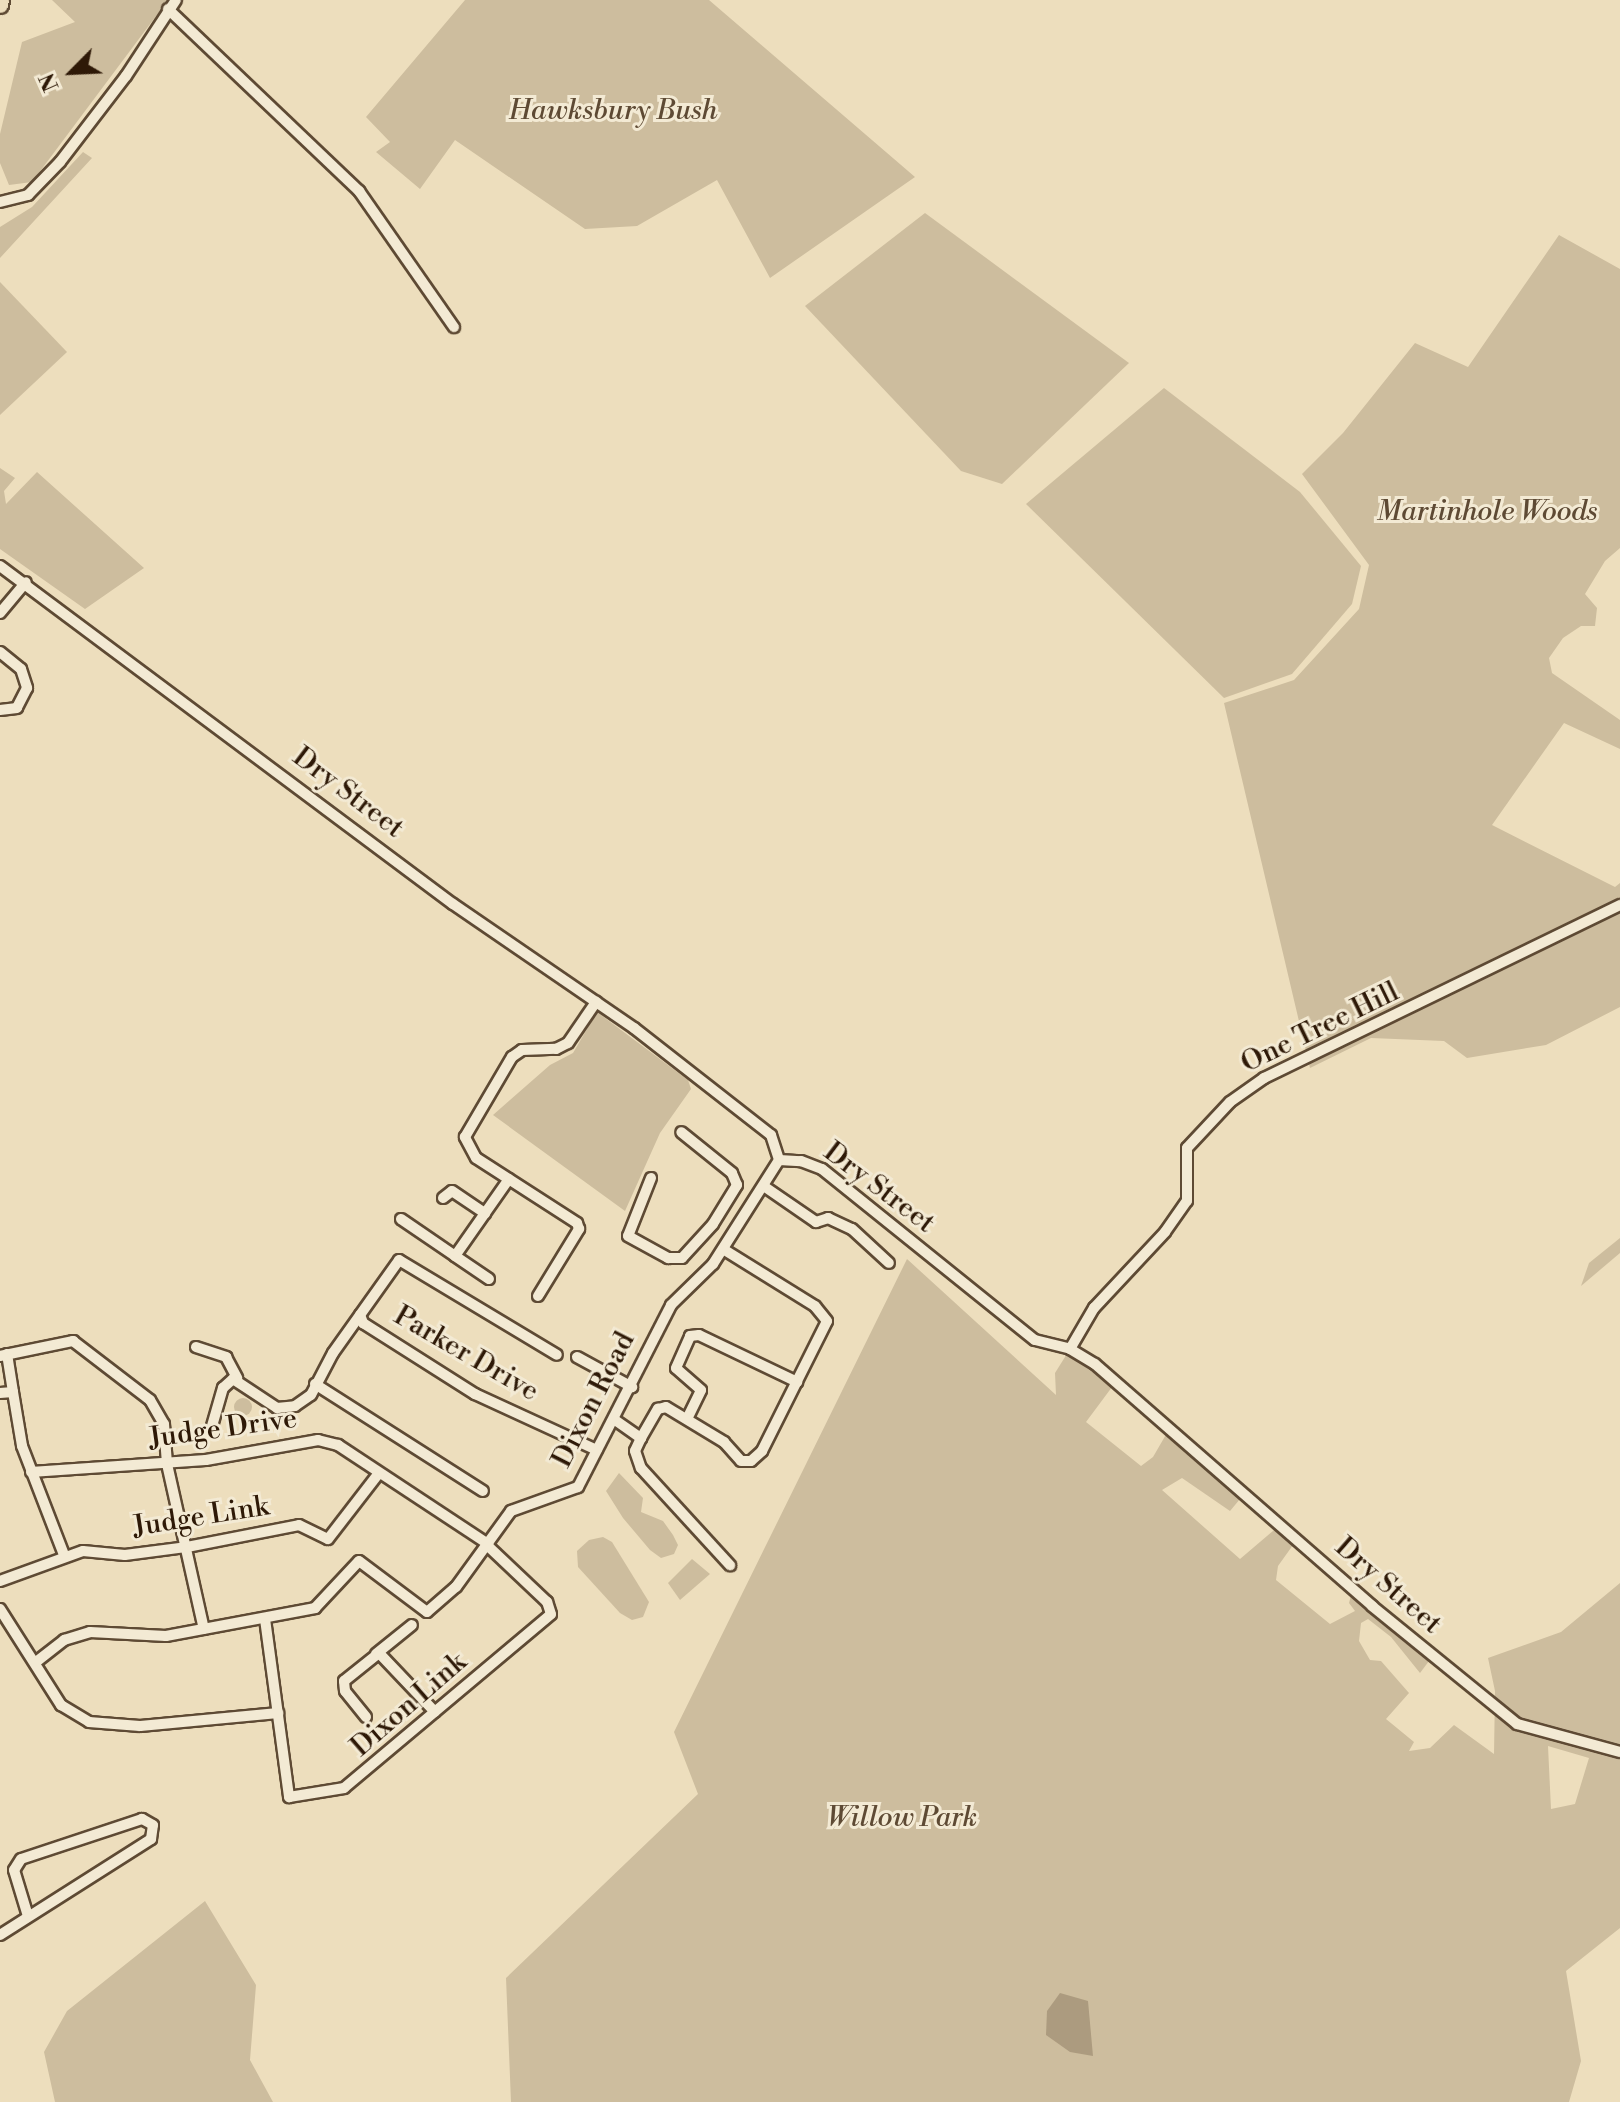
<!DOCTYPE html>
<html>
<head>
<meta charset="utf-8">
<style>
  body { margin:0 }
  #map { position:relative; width:1620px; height:2102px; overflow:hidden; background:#eddebd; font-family:"Libre Bodoni",serif }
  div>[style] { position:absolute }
  .green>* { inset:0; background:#cdbd9e }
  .round { border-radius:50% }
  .water>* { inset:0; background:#ac9b7f }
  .roads { filter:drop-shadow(2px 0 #5e4a34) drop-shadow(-2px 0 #5e4a34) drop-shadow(0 2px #5e4a34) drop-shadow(0 -2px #5e4a34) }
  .minor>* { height:10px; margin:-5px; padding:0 5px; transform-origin:5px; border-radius:5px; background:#f3ead4 }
  .primary>* { height:16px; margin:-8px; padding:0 8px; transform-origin:8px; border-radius:8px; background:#eddebd }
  span { translate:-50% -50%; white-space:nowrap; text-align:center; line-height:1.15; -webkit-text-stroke:6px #f3ead4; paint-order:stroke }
  .park-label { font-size:28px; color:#5e4a34; font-style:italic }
  .street-label { font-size:28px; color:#2e1907 }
  .north { position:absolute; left:32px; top:32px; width:80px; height:80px; -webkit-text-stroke:6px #f3ead4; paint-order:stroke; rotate:246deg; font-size:22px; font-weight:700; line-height:32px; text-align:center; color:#2e1907 }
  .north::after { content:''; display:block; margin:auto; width:28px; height:36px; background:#2e1907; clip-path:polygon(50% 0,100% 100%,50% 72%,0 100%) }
</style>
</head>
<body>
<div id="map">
  <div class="green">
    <div style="clip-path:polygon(52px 0,168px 0,32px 182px,9px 185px,0 163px,0 134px,22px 42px,75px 22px)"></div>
    <div style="clip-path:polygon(465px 0,709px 0,915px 177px,770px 278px,717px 180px,637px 226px,585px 229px,455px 140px,420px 189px,376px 152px,390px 142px,366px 117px)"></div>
    <div style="clip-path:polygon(83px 152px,92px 158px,0 258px,0 227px,32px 207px)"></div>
    <div style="clip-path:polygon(925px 213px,1129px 363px,1002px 484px,961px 471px,805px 306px)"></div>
    <div style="clip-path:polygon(1559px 235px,1620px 269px,1620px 548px,1605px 561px,1585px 594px,1597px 608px,1595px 626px,1581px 626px,1563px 638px,1549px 658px,1552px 673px,1620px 720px,1620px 749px,1564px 723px,1492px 825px,1615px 887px,1620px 883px,1620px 1007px,1546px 1045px,1467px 1058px,1444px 1041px,1371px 1038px,1310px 1068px,1224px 703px,1294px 680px,1359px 609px,1369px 565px,1302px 474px,1343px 433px,1415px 343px,1468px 367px)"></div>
    <div style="clip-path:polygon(0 282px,67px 352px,0 415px)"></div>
    <div style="clip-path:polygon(1164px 388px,1300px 492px,1361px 566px,1352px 604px,1292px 674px,1224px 698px,1026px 504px)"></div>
    <div style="clip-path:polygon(0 468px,15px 478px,4px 491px,6px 504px,37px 472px,144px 568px,85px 609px,0 549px)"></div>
    <div style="clip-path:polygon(597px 1012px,688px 1080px,691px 1089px,660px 1133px,625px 1211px,493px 1115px,550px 1065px,573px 1053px)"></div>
    <div style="clip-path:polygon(1620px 1238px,1620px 1253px,1581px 1286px,1589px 1263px)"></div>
    <div style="clip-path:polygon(evenodd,907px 1259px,1056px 1395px,1055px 1373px,1070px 1349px,1115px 1383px,1086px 1422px,1141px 1466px,1153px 1457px,1171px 1426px,1245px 1493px,1230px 1511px,1182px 1478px,1162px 1490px,1240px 1559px,1280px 1525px,1298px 1538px,1278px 1566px,1276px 1580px,1330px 1624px,1355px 1611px,1349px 1603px,1353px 1588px,1432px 1657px,1420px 1673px,1391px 1637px,1368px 1619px,1361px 1623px,1359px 1641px,1370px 1660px,1381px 1661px,1409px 1693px,1386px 1719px,1414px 1742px,1409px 1751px,1430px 1748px,1454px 1725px,1494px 1754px,1495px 1691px,1488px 1658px,1561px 1632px,1620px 1583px,1620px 1928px,1566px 1971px,1581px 2061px,1569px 2102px,511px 2102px,506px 1978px,698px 1794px,674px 1732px,907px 1259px,1548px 1746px,1589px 1758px,1575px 1804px,1551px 1809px,1548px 1746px)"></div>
    <div class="round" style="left:234px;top:1398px;width:18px;height:18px"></div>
    <div style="clip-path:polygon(619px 1473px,643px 1498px,641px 1512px,663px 1521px,673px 1535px,678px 1545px,674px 1554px,661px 1558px,650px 1550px,623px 1518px,606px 1491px)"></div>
    <div style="clip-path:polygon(603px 1537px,612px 1542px,649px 1602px,643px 1617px,632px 1620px,620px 1613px,578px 1567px,577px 1551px,589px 1540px)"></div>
    <div style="clip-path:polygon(692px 1559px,710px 1574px,680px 1600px,668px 1583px)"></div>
    <div style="clip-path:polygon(205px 1901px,256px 1985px,250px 2060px,273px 2102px,55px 2102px,44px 2052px,67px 2011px)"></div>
  </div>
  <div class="water">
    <div style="clip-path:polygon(1060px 1993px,1088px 2001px,1093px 2056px,1070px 2052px,1046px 2035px,1047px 2011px)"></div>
  </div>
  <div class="roads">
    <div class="minor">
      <div style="left:168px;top:9px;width:264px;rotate:43.6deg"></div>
      <div style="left:359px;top:191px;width:166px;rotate:55.1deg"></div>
      <div style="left:0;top:202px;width:29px;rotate:-14deg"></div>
      <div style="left:28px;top:195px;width:46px;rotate:-45.9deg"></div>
      <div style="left:60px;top:162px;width:108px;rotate:-52.5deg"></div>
      <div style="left:126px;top:76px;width:91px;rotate:-56.7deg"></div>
      <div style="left:0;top:566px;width:565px;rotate:36.73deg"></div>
      <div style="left:453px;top:904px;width:219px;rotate:34.4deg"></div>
      <div style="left:634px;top:1028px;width:174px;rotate:38deg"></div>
      <div style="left:771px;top:1135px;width:26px;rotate:72deg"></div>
      <div style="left:779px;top:1160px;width:22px;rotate:3deg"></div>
      <div style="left:801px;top:1161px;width:22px;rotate:21deg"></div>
      <div style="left:822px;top:1169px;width:273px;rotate:38.8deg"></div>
      <div style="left:1035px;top:1340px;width:36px;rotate:14deg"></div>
      <div style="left:1070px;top:1349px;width:29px;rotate:31deg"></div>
      <div style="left:1095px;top:1364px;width:368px;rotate:41.1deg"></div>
      <div style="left:1372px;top:1606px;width:187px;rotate:39.1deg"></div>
      <div style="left:1517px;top:1724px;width:107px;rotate:15.2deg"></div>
      <div style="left:0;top:613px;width:40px;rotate:-50deg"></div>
      <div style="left:0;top:652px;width:27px;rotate:39deg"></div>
      <div style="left:21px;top:669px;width:20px;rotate:72deg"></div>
      <div style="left:27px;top:688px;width:22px;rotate:117deg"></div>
      <div style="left:17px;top:708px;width:17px;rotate:173deg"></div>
      <div style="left:651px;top:1178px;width:62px;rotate:111.6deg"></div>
      <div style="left:628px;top:1236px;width:46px;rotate:28.8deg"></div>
      <div style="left:668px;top:1258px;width:14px"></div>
      <div style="left:682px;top:1258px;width:46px;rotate:-47.6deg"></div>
      <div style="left:713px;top:1224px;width:46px;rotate:-58.4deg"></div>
      <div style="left:737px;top:1185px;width:13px;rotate:-113deg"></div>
      <div style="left:732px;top:1173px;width:65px;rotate:-141.2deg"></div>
      <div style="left:765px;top:1187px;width:62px;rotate:34.5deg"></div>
      <div style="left:816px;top:1222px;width:13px;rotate:-18deg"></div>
      <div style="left:828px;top:1218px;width:26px;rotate:25deg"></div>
      <div style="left:852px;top:1229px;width:50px;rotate:42.6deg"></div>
      <div style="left:443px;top:1198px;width:11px;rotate:-38deg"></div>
      <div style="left:452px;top:1191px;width:40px;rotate:34deg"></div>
      <div style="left:401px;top:1219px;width:65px;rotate:34.4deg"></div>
      <div style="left:455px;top:1256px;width:94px;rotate:-55deg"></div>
      <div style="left:455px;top:1256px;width:41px;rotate:34.1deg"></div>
      <div style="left:538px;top:1296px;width:79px;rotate:-58.5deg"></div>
      <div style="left:579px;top:1229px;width:6px;rotate:-108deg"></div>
      <div style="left:577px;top:1223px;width:120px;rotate:-147.2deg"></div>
      <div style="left:476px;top:1158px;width:24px;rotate:-118deg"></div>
      <div style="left:465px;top:1137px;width:93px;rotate:-59.6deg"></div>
      <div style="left:512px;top:1057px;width:12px;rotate:-35deg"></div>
      <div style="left:522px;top:1050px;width:34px;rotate:-2deg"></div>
      <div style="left:556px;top:1049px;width:13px;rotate:-27deg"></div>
      <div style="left:568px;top:1043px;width:50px;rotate:-55.7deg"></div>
      <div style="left:360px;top:1315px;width:9px;rotate:69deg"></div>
      <div style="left:363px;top:1323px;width:133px;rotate:32.4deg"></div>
      <div style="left:475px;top:1394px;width:134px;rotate:24.7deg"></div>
      <div style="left:196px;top:1347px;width:32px;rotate:18deg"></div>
      <div style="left:226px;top:1357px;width:24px;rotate:62deg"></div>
      <div style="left:1070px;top:1349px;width:48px;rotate:-59.7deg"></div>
      <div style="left:1094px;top:1308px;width:104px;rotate:-46.9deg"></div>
      <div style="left:1165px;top:1232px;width:38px;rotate:-55deg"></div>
      <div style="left:1187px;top:1201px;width:53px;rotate:-90deg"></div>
      <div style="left:1187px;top:1148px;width:63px;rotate:-46.9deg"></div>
      <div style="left:1230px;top:1102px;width:42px;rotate:-35.2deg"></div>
      <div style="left:1264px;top:1078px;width:396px;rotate:-25.9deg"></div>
      <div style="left:7px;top:1354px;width:38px;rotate:81deg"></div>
      <div style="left:0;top:1356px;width:75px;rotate:-11.6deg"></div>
      <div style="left:73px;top:1341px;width:97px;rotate:37.5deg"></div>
      <div style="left:150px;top:1400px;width:28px;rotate:60deg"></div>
      <div style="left:164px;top:1424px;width:40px;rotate:85.7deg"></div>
      <div style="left:167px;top:1464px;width:169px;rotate:77.4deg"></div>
      <div style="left:577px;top:1357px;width:63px;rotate:28.6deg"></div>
      <div style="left:315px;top:1384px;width:199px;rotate:32.5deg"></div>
      <div style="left:0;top:1393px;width:13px;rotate:-4deg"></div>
      <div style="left:13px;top:1392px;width:55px;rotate:80.5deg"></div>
      <div style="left:22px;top:1446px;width:117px;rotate:68.9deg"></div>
      <div style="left:687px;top:1419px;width:32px;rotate:-64deg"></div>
      <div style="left:701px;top:1390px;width:33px;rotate:-139deg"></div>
      <div style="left:676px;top:1368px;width:35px;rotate:-66deg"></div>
      <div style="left:690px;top:1336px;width:9px;rotate:-6deg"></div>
      <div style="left:699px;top:1335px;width:109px;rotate:25.6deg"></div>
      <div style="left:615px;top:1420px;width:32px;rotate:35deg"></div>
      <div style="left:641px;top:1438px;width:34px;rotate:-60deg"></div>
      <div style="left:658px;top:1409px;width:8px;rotate:-14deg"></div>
      <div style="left:666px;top:1407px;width:68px;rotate:31.1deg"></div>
      <div style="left:724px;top:1442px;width:25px;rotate:48deg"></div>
      <div style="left:741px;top:1461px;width:10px"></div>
      <div style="left:751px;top:1461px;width:15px;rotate:-42deg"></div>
      <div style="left:762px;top:1451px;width:145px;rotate:-63.4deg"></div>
      <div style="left:827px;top:1321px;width:19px;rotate:-129deg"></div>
      <div style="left:815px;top:1306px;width:108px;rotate:-148.2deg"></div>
      <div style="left:212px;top:1426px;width:40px;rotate:-74deg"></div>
      <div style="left:223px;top:1388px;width:13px;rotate:-42deg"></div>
      <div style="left:233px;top:1379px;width:53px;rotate:33.4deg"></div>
      <div style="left:277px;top:1408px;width:18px;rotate:-6deg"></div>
      <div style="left:295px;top:1406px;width:19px;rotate:-35deg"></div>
      <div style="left:311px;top:1395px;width:47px;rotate:-62.4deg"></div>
      <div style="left:333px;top:1353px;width:114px;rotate:-54.6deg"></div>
      <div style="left:399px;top:1260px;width:184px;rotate:31deg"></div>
      <div style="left:641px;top:1438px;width:14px;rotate:115deg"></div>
      <div style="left:635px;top:1451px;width:18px;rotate:71deg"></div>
      <div style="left:641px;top:1468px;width:132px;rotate:47.5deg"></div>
      <div style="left:31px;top:1472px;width:175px;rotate:-3.9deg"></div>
      <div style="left:206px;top:1460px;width:114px;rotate:-10.1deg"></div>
      <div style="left:318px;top:1440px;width:21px;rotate:14deg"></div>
      <div style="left:338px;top:1445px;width:180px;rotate:33.4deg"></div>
      <div style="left:0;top:1581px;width:88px;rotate:-19.9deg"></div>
      <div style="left:83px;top:1551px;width:42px;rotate:5.4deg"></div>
      <div style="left:125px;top:1555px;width:63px;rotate:-7.4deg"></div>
      <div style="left:187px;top:1547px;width:114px;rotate:-11.1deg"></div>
      <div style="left:299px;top:1525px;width:32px;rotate:26deg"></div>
      <div style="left:328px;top:1539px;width:83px;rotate:-52.3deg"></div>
      <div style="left:0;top:1609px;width:114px;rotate:57.6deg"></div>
      <div style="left:61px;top:1705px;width:33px;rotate:31deg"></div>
      <div style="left:89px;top:1722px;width:51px;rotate:4.5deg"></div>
      <div style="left:140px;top:1726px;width:139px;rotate:-5.4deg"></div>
      <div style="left:265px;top:1619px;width:180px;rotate:82.3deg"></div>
      <div style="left:289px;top:1797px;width:56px;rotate:-9.3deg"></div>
      <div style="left:344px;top:1788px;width:270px;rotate:-40deg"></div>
      <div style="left:551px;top:1614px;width:13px;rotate:-108deg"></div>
      <div style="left:547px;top:1602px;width:81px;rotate:-136.5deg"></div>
      <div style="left:376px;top:1654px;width:46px;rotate:-38.9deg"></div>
      <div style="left:36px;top:1662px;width:36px;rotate:-38deg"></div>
      <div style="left:64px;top:1640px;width:27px;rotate:-17deg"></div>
      <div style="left:90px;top:1632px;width:76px;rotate:3deg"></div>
      <div style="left:166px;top:1636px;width:152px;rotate:-10.6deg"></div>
      <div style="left:315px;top:1608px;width:64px;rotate:-46.9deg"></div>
      <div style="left:359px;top:1561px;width:85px;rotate:36.9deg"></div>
      <div style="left:427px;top:1612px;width:38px;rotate:-41deg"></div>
      <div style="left:456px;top:1587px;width:94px;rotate:-54.1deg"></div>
      <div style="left:511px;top:1511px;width:71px;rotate:-19.7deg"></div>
      <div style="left:578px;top:1487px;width:204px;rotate:-62.9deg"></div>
      <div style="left:671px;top:1305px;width:59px;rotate:-44.3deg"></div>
      <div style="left:713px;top:1264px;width:123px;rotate:-57.6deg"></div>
      <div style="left:366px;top:1717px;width:33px;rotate:-129deg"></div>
      <div style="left:345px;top:1691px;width:10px;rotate:-96deg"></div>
      <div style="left:344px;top:1681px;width:45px;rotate:-38.7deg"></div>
      <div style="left:379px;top:1653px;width:81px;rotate:46.5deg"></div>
      <div style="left:0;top:1935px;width:179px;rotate:-32.4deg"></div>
      <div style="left:151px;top:1839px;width:14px;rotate:-82deg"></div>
      <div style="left:153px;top:1825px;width:13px;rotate:-151deg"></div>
      <div style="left:142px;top:1819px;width:127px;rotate:161.7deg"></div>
      <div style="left:21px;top:1859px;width:13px;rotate:122deg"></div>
      <div style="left:14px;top:1870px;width:48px;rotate:73.1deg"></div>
    </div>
    <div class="primary">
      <div style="left:0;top:5px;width:5px;rotate:-79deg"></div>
    </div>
  </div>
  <div class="park-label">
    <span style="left:613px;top:111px">Hawksbury Bush</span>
    <span style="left:1487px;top:512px">Martinhole Woods</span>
    <span style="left:902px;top:1818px">Willow Park</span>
  </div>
  <div class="street-label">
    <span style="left:348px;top:793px;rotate:37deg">Dry Street</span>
    <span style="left:1320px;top:1028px;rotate:-26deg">One Tree Hill</span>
    <span style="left:879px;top:1188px;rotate:37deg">Dry Street</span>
    <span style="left:466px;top:1354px;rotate:30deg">Parker Drive</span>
    <span style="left:594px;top:1400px;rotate:-63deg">Dixon Road</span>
    <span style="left:223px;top:1429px;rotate:-8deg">Judge Drive</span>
    <span style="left:201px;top:1517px;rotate:-9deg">Judge Link</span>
    <span style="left:1388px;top:1586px;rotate:41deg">Dry Street</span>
    <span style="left:409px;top:1705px;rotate:-41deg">Dixon Link</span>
  </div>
  <div class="north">N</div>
</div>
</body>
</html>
